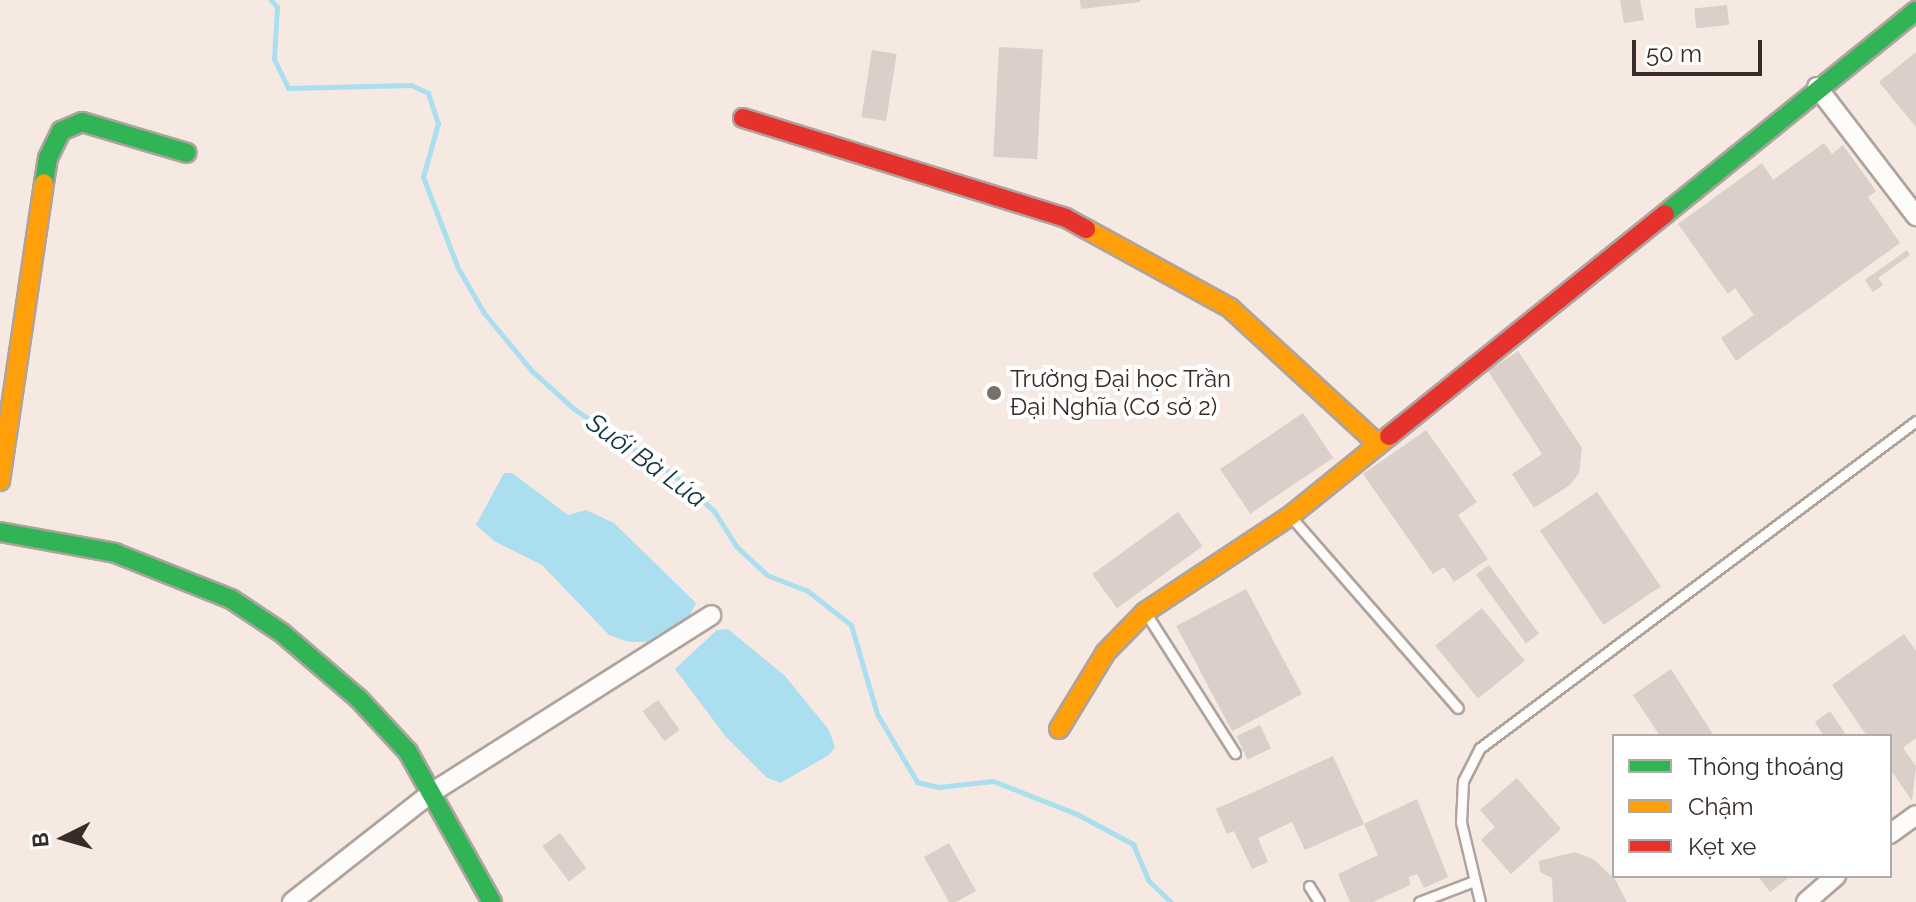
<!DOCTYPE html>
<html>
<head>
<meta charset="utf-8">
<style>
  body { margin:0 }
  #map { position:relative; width:1916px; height:902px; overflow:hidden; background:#f5e9e2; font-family:Raleway,sans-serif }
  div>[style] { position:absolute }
  .water>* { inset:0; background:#abdeef }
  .stream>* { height:5px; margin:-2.5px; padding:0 2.5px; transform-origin:2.5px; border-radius:2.5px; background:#abdeef }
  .building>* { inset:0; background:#dacfc9; transform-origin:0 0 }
  .roads { filter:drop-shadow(2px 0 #aea39d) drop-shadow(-2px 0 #aea39d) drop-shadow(0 2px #aea39d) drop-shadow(0 -2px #aea39d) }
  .lane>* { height:9px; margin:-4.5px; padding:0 4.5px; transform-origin:4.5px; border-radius:4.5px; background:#fefcfb }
  .street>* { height:18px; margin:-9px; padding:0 9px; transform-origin:9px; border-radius:9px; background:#fefcfb }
  .fast>* { height:18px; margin:-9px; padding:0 9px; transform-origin:9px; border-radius:9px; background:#30b455 }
  .slow>* { height:18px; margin:-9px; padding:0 9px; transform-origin:9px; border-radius:9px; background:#ff9f0a }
  .jam>* { height:18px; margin:-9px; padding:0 9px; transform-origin:9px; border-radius:9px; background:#e5322d }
  .dots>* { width:22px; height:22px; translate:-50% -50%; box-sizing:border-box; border:4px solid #fff; border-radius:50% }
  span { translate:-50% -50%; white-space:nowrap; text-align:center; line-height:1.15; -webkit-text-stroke:8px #fff; paint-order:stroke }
  .poi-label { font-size:24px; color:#372c27 }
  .left { translate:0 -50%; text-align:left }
  .water-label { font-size:26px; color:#103540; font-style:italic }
  .legend { position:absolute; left:1612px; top:734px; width:280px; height:144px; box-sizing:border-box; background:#fff; border:2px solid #afaba9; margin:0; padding:10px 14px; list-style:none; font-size:24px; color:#372c27 }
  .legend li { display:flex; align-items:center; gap:16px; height:40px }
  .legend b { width:40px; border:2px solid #afaba9 }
  .north { position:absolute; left:24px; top:798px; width:80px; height:80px; -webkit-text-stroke:6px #fff; paint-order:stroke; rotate:265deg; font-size:22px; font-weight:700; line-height:32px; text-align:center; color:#372c27 }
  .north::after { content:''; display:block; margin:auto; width:28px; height:36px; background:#372c27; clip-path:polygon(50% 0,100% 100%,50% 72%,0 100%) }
  .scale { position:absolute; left:1632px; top:40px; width:130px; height:36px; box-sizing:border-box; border:4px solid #372c27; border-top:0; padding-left:10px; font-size:24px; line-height:28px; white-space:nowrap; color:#372c27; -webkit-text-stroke:6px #fff; paint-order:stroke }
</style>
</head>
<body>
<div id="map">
  <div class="water">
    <div style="clip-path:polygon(504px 473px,512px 473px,568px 515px,586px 510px,614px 523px,696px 603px,688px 619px,652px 642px,629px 642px,609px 635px,542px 565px,494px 541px,476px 525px)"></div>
    <div style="clip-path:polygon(728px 629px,785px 676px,829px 730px,835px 747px,829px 755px,780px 783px,766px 777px,726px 737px,675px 669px,717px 630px)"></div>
  </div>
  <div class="stream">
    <div style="left:271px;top:0;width:9px;rotate:49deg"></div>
    <div style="left:277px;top:7px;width:52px;rotate:93.3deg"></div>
    <div style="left:274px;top:59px;width:32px;rotate:64deg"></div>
    <div style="left:288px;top:88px;width:123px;rotate:-1.4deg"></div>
    <div style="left:411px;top:85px;width:19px;rotate:25deg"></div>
    <div style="left:428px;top:93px;width:32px;rotate:72deg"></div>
    <div style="left:438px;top:123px;width:56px;rotate:105.5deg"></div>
    <div style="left:423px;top:177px;width:97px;rotate:69deg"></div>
    <div style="left:458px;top:268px;width:52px;rotate:60deg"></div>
    <div style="left:484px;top:313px;width:75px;rotate:50.4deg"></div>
    <div style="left:532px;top:371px;width:57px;rotate:42.1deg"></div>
    <div style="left:574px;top:409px;width:120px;rotate:33.4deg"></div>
    <div style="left:674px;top:475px;width:54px;rotate:42deg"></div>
    <div style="left:714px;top:511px;width:41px;rotate:57.8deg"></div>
    <div style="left:736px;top:546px;width:42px;rotate:43.1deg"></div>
    <div style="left:767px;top:575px;width:44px;rotate:21.3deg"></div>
    <div style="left:808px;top:591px;width:55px;rotate:38.3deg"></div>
    <div style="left:851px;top:625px;width:93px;rotate:73.7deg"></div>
    <div style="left:877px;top:714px;width:79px;rotate:59.5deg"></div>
    <div style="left:917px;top:782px;width:22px;rotate:13deg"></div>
    <div style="left:938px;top:787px;width:55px;rotate:-6.2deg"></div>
    <div style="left:993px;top:781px;width:90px;rotate:21.4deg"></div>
    <div style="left:1077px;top:814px;width:64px;rotate:28.2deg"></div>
    <div style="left:1133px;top:844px;width:39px;rotate:67deg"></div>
    <div style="left:1148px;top:880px;width:32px;rotate:44deg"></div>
  </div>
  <div class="building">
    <div style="clip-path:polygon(1080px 0,1140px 0,1140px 2px,1081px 9px)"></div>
    <div style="clip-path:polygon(1620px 0,1640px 0,1644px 20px,1624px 23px)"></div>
    <div style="left:1727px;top:5px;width:20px;height:33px;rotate:84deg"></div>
    <div style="left:999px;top:47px;width:44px;height:110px;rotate:3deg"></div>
    <div style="left:872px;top:50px;width:25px;height:68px;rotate:9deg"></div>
    <div style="clip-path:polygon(1916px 52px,1916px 127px,1879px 82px)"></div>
    <div style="clip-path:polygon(1824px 143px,1832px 154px,1843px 145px,1876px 191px,1868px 197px,1900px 243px,1736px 361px,1721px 338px,1754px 315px,1735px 288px,1728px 294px,1678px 224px,1762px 163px,1773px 180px)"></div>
    <div style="clip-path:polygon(1907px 250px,1910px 255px,1878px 278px,1883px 285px,1873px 292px,1865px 280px)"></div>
    <div style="clip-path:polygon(1518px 351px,1582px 448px,1579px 473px,1570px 485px,1534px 508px,1512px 474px,1542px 454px,1488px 371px)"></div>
    <div style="left:1303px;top:413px;width:54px;height:100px;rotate:56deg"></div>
    <div style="clip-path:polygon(1426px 430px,1477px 502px,1458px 515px,1488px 559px,1454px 582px,1444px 567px,1433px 574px,1363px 474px)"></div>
    <div style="left:1597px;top:492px;width:114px;height:69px;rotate:56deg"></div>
    <div style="left:1178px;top:512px;width:42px;height:106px;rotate:54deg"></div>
    <div style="left:1489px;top:565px;width:85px;height:16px;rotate:54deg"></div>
    <div style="left:1246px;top:589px;width:119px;height:79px;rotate:62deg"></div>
    <div style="left:1482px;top:608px;width:68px;height:60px;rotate:51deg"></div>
    <div style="clip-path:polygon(1904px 634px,1916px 651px,1916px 738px,1903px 748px,1916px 766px,1912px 801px,1890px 769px,1890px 736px,1867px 736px,1832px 685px)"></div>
    <div style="clip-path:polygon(1671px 669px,1714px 736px,1660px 736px,1633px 695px)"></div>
    <div style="left:658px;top:700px;width:37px;height:19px;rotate:54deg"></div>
    <div style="clip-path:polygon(1830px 711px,1847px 736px,1824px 736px,1815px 722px)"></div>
    <div style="left:1260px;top:725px;width:26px;height:26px;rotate:65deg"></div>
    <div style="clip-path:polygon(1333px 756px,1364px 824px,1417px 799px,1448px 877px,1424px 888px,1417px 874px,1409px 877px,1410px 885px,1373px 902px,1350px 902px,1338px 874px,1378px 855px,1364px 824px,1305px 850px,1292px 822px,1258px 838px,1268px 862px,1252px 869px,1234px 831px,1227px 834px,1216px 809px)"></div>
    <div style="clip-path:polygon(1517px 778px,1561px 829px,1511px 874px,1481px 840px,1495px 827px,1480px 810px)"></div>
    <div style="left:560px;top:833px;width:44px;height:22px;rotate:53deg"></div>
    <div style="clip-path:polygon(949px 843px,976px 891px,956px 902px,949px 902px,924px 857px)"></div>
    <div style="clip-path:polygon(1574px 852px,1593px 859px,1615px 879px,1627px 902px,1553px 902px,1552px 878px,1540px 872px,1539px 861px)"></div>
    <div style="clip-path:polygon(1758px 876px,1791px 876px,1770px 892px)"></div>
  </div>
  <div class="roads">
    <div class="lane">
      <div style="left:1292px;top:518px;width:252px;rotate:48.9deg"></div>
      <div style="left:1147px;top:615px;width:164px;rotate:57.5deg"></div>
      <div style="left:1309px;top:886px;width:19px;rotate:58deg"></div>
      <div style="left:1419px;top:902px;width:59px;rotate:-20.9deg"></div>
      <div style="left:1480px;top:902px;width:82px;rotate:-103.4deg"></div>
      <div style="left:1461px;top:822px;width:41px;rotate:-87.2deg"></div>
      <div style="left:1463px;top:781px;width:37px;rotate:-63deg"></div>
      <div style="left:1480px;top:748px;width:545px;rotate:-36.87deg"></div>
    </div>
    <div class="street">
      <div style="left:1817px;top:87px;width:163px;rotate:52.5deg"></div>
      <div style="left:1890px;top:834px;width:32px;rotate:-36deg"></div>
      <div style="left:292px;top:902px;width:177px;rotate:-38.1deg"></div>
      <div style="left:431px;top:793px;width:332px;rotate:-32.4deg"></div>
      <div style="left:1806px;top:902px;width:40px;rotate:-41deg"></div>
    </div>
    <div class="fast">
      <div style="left:44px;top:183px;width:25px;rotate:-81deg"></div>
      <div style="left:48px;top:158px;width:30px;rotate:-64deg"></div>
      <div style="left:61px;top:131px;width:23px;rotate:-23deg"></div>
      <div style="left:82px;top:122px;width:109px;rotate:16.4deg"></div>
      <div style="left:1665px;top:214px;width:323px;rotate:-39deg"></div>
      <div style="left:0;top:532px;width:117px;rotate:10.3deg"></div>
      <div style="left:115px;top:553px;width:125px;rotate:21.6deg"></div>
      <div style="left:231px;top:599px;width:61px;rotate:33.7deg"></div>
      <div style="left:282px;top:633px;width:101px;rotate:40.6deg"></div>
      <div style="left:359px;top:699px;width:72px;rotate:47.2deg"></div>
      <div style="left:408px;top:752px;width:172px;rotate:60.8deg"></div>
    </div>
    <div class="slow">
      <div style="left:1086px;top:229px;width:164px;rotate:28.7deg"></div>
      <div style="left:1230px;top:308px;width:201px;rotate:42.6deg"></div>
      <div style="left:0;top:481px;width:301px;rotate:-81.6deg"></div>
      <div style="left:1059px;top:729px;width:90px;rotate:-58.6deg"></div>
      <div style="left:1106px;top:652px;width:56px;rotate:-45.7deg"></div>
      <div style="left:1145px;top:612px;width:174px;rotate:-33.5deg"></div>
      <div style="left:1290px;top:516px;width:127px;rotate:-38.9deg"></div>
    </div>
    <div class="jam">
      <div style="left:743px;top:118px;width:338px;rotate:17.2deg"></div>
      <div style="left:1066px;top:218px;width:23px;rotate:29deg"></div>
      <div style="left:1389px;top:436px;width:354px;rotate:-38.8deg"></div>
    </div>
  </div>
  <div class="dots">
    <div style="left:994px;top:393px;background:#7a6e68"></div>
  </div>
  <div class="poi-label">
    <span class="left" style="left:1010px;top:393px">Trường Đại học Trần<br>Đại Nghĩa (Cơ sở 2)</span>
  </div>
  <div class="water-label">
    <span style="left:646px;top:461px;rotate:36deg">Suối Bà Lúa</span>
  </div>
  <ul class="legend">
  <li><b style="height:10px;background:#30b455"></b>Thông thoáng</li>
  <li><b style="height:10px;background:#ff9f0a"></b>Chậm</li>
  <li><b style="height:10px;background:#e5322d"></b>Kẹt xe</li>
  </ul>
  <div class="north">B</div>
  <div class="scale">50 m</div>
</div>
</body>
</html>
